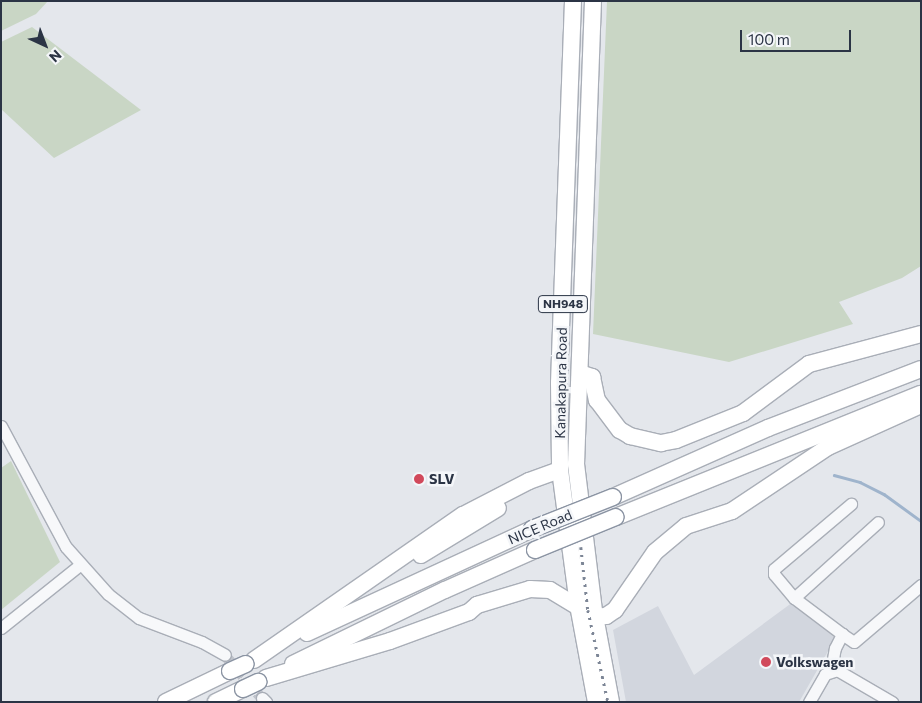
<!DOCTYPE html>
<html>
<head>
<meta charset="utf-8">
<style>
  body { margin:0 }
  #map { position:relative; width:922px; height:703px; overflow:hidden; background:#e4e7ec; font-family:Commissioner,sans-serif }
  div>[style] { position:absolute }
  .built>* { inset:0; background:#d2d6de }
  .green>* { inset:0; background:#c9d6c5 }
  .stream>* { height:2.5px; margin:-1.25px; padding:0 1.25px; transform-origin:1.25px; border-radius:1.25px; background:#9fb4cc }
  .minor-tunnel>* { height:11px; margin-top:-5.5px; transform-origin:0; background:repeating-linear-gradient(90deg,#bfc3cb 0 11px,transparent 0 16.5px) }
  .roads { filter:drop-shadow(1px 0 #a9aeb7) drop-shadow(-1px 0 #a9aeb7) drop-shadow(0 1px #a9aeb7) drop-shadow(0 -1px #a9aeb7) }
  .minor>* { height:11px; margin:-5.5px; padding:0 5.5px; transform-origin:5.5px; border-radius:5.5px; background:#f7f8fa }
  .highway>* { height:16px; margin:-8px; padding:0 8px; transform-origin:8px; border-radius:8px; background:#fff }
  .rail>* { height:2.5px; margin-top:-1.25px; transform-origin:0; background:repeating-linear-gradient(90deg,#7d8696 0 2.5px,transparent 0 7.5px) }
  .bridges { filter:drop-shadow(1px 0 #8b94a3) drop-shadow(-1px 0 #8b94a3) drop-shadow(0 1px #8b94a3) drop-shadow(0 -1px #8b94a3) }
  .highway-bridge>* { height:16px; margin:-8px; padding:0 8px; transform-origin:8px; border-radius:8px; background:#fff }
  .dots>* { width:14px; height:14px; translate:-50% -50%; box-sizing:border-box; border:2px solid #f4f6f9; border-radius:50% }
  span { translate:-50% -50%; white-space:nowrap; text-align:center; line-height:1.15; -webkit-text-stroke:5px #f4f6f9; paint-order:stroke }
  .shield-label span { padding:1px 4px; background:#f4f6f9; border:1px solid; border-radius:4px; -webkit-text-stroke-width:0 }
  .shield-label { font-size:12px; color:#2b3445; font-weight:700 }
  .street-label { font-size:14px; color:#2b3445 }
  .poi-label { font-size:14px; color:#2b3445; font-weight:700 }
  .left { translate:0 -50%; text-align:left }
  .frame { position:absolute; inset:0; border:2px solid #2b3445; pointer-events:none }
  .north { position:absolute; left:20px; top:20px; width:50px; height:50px; -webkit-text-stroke:4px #f4f6f9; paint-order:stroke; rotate:137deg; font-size:14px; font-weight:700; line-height:20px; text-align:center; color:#2b3445 }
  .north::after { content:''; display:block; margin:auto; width:18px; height:22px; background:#2b3445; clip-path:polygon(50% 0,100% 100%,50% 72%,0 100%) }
  .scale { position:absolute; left:740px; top:30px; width:111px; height:22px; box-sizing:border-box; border:2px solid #2b3445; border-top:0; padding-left:6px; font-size:15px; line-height:18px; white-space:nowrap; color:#2b3445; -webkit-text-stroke:4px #f4f6f9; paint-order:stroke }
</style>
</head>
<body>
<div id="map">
  <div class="built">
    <div style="clip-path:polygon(793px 602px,839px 632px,799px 702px,626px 702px,613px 630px,658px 606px,694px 675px)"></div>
  </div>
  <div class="green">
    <div style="clip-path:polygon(1px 1px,48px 1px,36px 14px,1px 31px)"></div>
    <div style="clip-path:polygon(607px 1px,921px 1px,921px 266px,902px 278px,839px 302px,853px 324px,729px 362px,593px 334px)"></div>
    <div style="clip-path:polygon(32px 27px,141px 110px,54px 158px,1px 109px,1px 42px)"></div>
    <div style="clip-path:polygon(11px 461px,60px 562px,1px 610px,1px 468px)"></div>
  </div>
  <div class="stream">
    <div style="left:834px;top:475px;width:27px;rotate:15deg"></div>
    <div style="left:860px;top:482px;width:27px;rotate:27deg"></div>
    <div style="left:884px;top:494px;width:46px;rotate:36.1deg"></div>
  </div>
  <div class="minor-tunnel">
    <div style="left:225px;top:655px;width:57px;rotate:49.3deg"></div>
  </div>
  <div class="roads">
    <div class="minor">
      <div style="left:1px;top:426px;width:137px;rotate:61.8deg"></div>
      <div style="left:66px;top:547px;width:63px;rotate:48.2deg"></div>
      <div style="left:108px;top:594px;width:39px;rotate:38deg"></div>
      <div style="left:139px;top:618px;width:67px;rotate:20.9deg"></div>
      <div style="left:202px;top:642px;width:26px;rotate:29deg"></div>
      <div style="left:794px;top:598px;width:113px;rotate:-42.1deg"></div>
      <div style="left:1px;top:628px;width:102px;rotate:-38.7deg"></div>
      <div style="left:842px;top:634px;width:14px;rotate:34deg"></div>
      <div style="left:854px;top:642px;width:88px;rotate:-40.4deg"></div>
      <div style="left:831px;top:670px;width:22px;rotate:-80deg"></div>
      <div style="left:835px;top:648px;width:16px;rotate:-63deg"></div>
      <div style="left:842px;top:634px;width:60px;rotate:-143.1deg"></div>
      <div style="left:794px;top:598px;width:31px;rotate:-130deg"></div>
      <div style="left:774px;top:574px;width:5px;rotate:-90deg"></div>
      <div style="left:774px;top:569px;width:101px;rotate:-40.2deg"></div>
      <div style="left:262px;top:698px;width:6px;rotate:45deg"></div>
      <div style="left:809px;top:702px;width:32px;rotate:-60deg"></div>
      <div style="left:825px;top:674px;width:13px;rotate:-18deg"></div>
      <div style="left:837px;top:670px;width:64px;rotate:30.2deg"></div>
    </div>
    <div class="highway">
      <div style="left:573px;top:1px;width:382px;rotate:92.1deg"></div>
      <div style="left:559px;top:383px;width:87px;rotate:89.3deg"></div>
      <div style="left:560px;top:470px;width:136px;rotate:82.4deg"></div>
      <div style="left:578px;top:605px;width:99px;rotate:79.5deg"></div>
      <div style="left:593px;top:1px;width:463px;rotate:92.1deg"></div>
      <div style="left:576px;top:464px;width:148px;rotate:83deg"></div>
      <div style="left:594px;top:611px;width:93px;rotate:79.4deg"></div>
      <div style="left:580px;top:373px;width:13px;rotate:18deg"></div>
      <div style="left:592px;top:377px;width:24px;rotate:78deg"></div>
      <div style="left:597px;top:400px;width:38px;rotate:53deg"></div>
      <div style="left:620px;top:430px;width:12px;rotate:31deg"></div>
      <div style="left:630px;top:436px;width:32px;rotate:13deg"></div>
      <div style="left:661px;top:443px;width:15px;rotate:-11deg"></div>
      <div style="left:676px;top:440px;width:72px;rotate:-21.9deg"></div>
      <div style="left:743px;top:413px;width:82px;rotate:-36.6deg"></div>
      <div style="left:809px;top:364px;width:116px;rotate:-15deg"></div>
      <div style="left:613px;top:497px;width:170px;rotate:-24deg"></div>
      <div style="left:768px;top:428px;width:164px;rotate:-21.1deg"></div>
      <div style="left:616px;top:517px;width:329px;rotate:-22deg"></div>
      <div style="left:421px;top:555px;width:90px;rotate:-31.4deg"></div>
      <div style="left:307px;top:633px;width:248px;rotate:-24.8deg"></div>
      <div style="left:254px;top:660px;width:254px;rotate:-34.8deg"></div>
      <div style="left:463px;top:515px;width:74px;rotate:-27.3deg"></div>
      <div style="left:529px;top:481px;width:33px;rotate:-20deg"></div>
      <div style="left:293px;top:664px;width:169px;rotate:-26deg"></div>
      <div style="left:445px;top:590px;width:98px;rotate:-24deg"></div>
      <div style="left:266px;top:678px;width:129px;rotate:-16.6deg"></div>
      <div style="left:390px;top:641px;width:84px;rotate:-20.2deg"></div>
      <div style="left:469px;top:612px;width:11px;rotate:-41deg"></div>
      <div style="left:477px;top:605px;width:55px;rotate:-16.8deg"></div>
      <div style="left:530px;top:589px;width:20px;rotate:3deg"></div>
      <div style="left:550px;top:590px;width:52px;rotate:31deg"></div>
      <div style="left:595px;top:617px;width:11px;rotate:-5deg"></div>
      <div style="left:606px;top:616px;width:11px;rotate:-34deg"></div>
      <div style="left:615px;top:610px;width:70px;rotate:-55.4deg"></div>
      <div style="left:655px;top:552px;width:40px;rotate:-40deg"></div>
      <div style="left:686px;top:526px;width:48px;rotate:-18.1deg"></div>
      <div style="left:732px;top:511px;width:115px;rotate:-33.7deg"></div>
      <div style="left:828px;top:447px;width:102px;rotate:-24.3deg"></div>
      <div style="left:166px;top:702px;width:71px;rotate:-25.8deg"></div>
      <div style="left:216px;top:702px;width:30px;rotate:-26deg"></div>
    </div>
  </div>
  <div class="rail">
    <div style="left:581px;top:547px;width:63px;rotate:83.7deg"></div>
    <div style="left:588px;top:610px;width:94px;rotate:77.7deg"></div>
  </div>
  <div class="bridges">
    <div class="highway-bridge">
      <div style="left:532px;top:529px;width:87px;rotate:-21.6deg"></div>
      <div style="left:535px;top:550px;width:87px;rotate:-22.2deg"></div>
      <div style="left:230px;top:671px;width:17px;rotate:-24deg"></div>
      <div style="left:243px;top:689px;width:17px;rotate:-25deg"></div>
    </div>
  </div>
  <div class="dots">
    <div style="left:419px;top:479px;background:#d1495b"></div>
    <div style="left:766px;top:662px;background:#d1495b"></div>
  </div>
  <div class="shield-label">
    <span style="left:563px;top:304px">NH948</span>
  </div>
  <div class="street-label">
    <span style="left:561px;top:383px;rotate:-89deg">Kanakapura Road</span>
    <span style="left:540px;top:527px;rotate:-23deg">NICE Road</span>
  </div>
  <div class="poi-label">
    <span class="left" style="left:429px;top:479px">SLV</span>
    <span class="left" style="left:776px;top:662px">Volkswagen</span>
  </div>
  <div class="frame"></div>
  <div class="north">N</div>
  <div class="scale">100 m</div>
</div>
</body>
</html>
